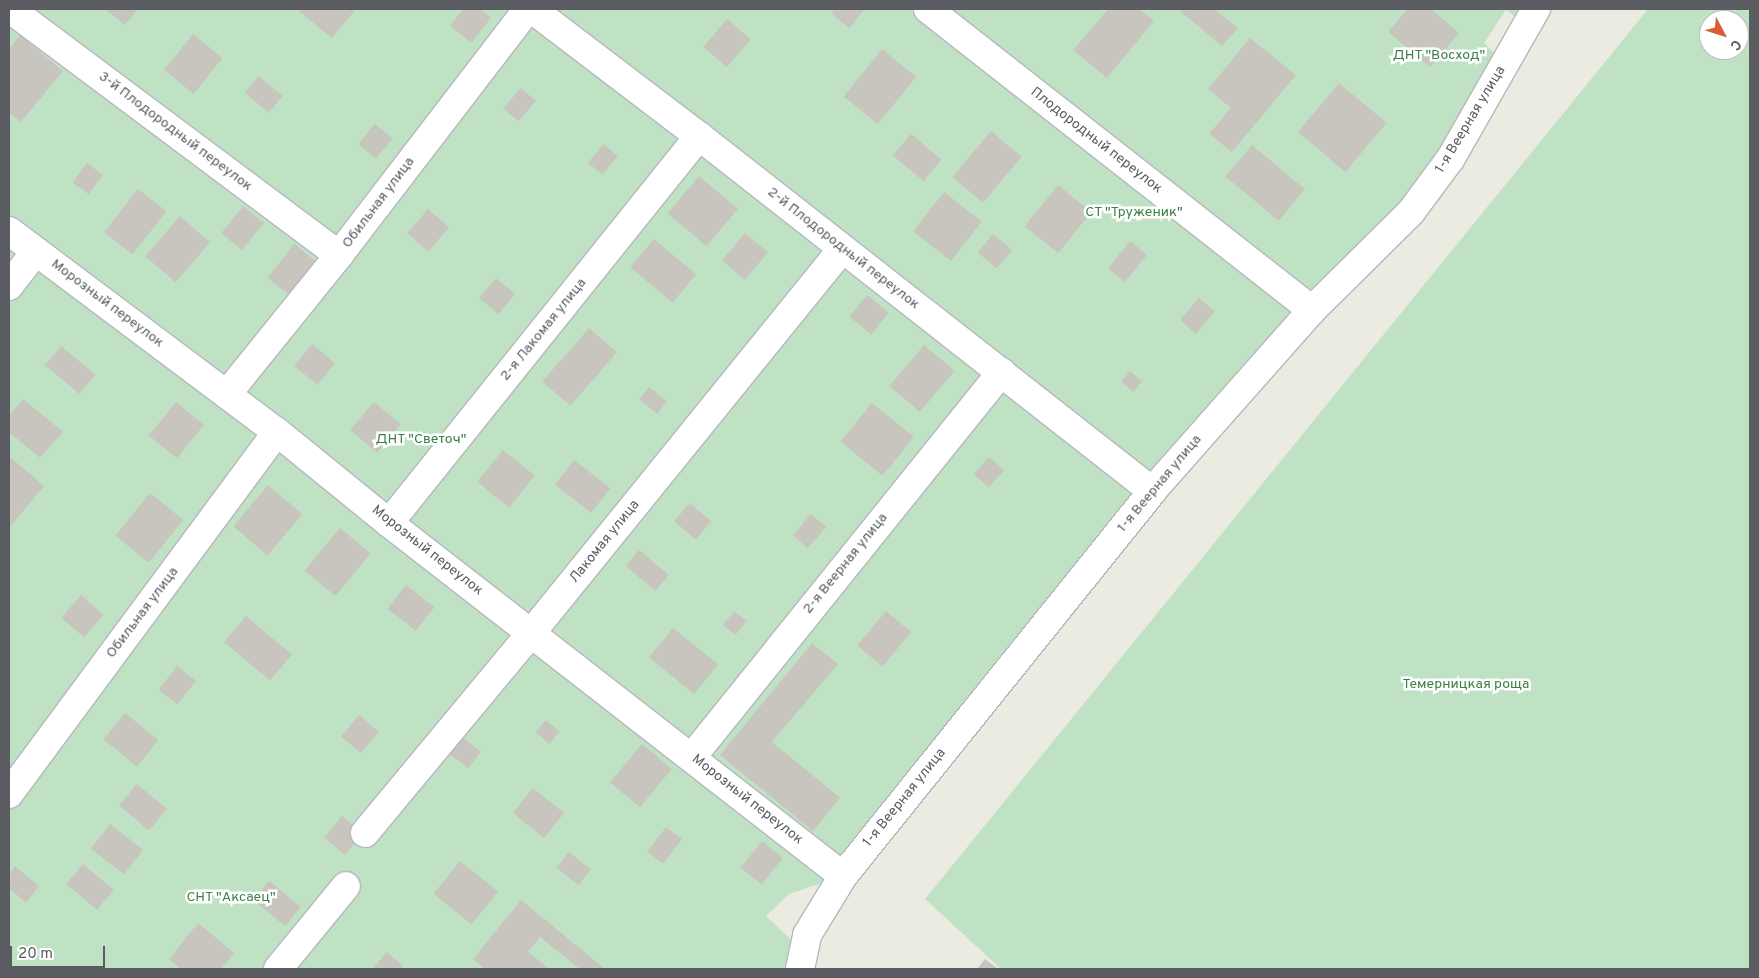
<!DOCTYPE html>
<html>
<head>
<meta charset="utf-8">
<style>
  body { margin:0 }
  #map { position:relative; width:1759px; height:978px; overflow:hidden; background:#ecebe2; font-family:Overpass,sans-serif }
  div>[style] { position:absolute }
  .green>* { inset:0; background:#c0e2c4 }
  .building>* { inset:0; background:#c7c5be; transform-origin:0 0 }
  .roads { filter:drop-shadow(1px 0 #b7b8bd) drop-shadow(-1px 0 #b7b8bd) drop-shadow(0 1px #b7b8bd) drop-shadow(0 -1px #b7b8bd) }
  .street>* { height:28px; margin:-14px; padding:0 14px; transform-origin:14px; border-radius:14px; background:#fff }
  span { translate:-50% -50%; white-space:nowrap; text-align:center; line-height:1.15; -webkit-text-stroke:5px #fff; paint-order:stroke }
  .park-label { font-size:14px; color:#3b8047 }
  .street-label { font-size:14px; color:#5a5c61 }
  .frame { position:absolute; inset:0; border:10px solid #5a5c61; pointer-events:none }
  .north { position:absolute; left:1699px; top:10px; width:50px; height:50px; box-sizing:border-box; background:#fff; border:1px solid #bdbec0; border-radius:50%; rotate:130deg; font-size:14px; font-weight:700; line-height:20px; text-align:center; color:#5a5c61 }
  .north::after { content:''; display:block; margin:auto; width:18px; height:22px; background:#db5a38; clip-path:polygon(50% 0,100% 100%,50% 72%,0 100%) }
  .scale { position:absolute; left:10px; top:946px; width:95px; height:22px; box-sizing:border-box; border:2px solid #5a5c61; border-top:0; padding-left:6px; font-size:15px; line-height:18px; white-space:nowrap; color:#5a5c61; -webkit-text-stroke:4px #fff; paint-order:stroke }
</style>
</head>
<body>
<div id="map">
  <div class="green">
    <div style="clip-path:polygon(9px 9px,1540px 9px,1526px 25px,1506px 10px,1484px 43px,1502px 60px,1471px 140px,1157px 490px,843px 876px,789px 894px,766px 916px,803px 951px,796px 969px,9px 969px)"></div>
    <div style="clip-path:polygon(evenodd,1648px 9px,1750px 9px,1750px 969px,1001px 969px,925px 899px,1648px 9px,1709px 20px,1739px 20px,1739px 50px,1709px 50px,1709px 20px)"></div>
  </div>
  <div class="building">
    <div style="clip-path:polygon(105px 9px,138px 9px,125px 25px)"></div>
    <div style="clip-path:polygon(300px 9px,356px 9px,332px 38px,299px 11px)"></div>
    <div style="clip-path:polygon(463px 9px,480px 9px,491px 18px,471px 43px,450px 26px)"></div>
    <div style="clip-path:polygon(834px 9px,865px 9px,849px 28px,831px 13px)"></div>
    <div style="clip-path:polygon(1108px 9px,1140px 9px,1154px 21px,1107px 78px,1073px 50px)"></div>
    <div style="clip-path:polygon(1182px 9px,1214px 9px,1238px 28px,1222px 46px,1180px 11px)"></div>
    <div style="clip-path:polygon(1407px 9px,1431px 9px,1459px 33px,1430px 67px,1388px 32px)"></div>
    <div style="left:727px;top:19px;width:31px;height:37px;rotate:40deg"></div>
    <div style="left:193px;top:34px;width:38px;height:46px;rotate:39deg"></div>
    <div style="clip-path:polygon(20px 35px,63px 71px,21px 122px,9px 112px,9px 49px)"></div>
    <div style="clip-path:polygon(1250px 38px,1296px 75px,1232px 152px,1209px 134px,1231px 108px,1208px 89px)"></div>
    <div style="left:882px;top:49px;width:44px;height:61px;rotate:39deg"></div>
    <div style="left:259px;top:76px;width:31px;height:22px;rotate:40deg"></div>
    <div style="left:1339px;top:83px;width:62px;height:64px;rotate:40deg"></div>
    <div style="left:521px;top:88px;width:20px;height:27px;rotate:41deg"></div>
    <div style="left:375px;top:124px;width:23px;height:26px;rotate:40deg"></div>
    <div style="left:991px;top:131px;width:40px;height:60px;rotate:40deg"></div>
    <div style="left:911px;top:134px;width:40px;height:28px;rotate:40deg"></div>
    <div style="left:603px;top:144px;width:19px;height:24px;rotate:39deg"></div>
    <div style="left:1252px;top:145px;width:69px;height:41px;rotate:40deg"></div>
    <div style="left:87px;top:163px;width:20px;height:24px;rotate:37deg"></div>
    <div style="left:699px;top:176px;width:51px;height:49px;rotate:40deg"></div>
    <div style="left:1058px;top:185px;width:43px;height:53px;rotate:39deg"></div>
    <div style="left:138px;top:189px;width:36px;height:55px;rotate:38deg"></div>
    <div style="left:944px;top:192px;width:48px;height:50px;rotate:38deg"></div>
    <div style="left:243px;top:206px;width:27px;height:35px;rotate:39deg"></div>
    <div style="left:428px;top:209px;width:28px;height:32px;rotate:41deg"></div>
    <div style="left:180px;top:216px;width:40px;height:53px;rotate:41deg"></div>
    <div style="left:745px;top:233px;width:30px;height:36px;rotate:40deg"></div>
    <div style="left:993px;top:234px;width:25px;height:24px;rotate:40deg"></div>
    <div style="left:654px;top:239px;width:55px;height:37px;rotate:40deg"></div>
    <div style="left:1130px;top:241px;width:22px;height:35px;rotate:39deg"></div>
    <div style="left:294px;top:244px;width:36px;height:43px;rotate:38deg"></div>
    <div style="left:496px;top:278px;width:25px;height:26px;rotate:40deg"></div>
    <div style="left:867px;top:295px;width:28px;height:28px;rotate:39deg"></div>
    <div style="left:1199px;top:298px;width:21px;height:29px;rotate:41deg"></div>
    <div style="left:589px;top:328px;width:37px;height:71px;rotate:41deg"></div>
    <div style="left:312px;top:344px;width:30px;height:28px;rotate:40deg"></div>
    <div style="left:924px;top:345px;width:40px;height:54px;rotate:40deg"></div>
    <div style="left:61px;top:346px;width:45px;height:25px;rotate:40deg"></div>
    <div style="left:1130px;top:371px;width:16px;height:14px;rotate:40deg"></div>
    <div style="left:649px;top:387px;width:23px;height:16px;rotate:38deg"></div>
    <div style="clip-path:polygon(23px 399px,63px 432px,40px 458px,9px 432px,9px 416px)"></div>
    <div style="left:176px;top:402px;width:36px;height:43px;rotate:39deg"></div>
    <div style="left:374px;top:402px;width:35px;height:37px;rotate:40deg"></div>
    <div style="left:872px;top:403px;width:54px;height:50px;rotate:39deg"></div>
    <div style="left:503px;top:450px;width:41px;height:41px;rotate:39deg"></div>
    <div style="clip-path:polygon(9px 456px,44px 486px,11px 526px,9px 524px)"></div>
    <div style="left:989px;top:457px;width:20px;height:23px;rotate:41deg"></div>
    <div style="left:574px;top:460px;width:46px;height:31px;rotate:38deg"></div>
    <div style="left:268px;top:485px;width:45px;height:54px;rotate:40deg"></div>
    <div style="left:150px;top:493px;width:43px;height:55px;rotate:39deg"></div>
    <div style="left:690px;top:503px;width:28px;height:24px;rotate:41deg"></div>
    <div style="left:811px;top:514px;width:20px;height:28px;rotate:41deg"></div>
    <div style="left:340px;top:528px;width:40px;height:55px;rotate:40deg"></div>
    <div style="left:639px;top:550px;width:39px;height:21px;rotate:40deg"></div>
    <div style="left:406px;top:585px;width:36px;height:30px;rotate:38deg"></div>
    <div style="left:81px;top:595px;width:30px;height:30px;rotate:41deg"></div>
    <div style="left:734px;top:611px;width:16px;height:18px;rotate:38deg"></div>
    <div style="left:886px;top:611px;width:33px;height:45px;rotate:40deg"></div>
    <div style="left:246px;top:616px;width:60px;height:34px;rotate:40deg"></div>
    <div style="left:673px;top:628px;width:58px;height:38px;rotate:39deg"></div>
    <div style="clip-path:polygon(812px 643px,838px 664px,772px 742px,840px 798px,813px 831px,720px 755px)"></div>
    <div style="left:177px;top:666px;width:24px;height:30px;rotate:38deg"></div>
    <div style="left:125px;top:713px;width:43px;height:34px;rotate:39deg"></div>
    <div style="left:359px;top:715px;width:26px;height:28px;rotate:40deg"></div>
    <div style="left:546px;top:720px;width:18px;height:16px;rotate:41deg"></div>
    <div style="left:462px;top:737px;width:24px;height:21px;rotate:38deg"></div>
    <div style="left:642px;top:744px;width:39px;height:50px;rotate:40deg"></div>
    <div style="left:137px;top:784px;width:39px;height:28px;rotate:40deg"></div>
    <div style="left:533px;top:788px;width:40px;height:32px;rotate:39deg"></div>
    <div style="left:342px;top:816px;width:27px;height:28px;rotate:39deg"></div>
    <div style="left:110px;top:824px;width:42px;height:31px;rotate:38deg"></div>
    <div style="left:666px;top:827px;width:20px;height:31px;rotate:37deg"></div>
    <div style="left:762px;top:841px;width:27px;height:34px;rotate:39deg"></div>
    <div style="left:569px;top:852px;width:28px;height:20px;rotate:39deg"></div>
    <div style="left:460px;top:861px;width:49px;height:42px;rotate:39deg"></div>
    <div style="left:83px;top:864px;width:40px;height:26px;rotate:40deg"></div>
    <div style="clip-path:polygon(15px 866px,39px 886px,26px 903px,9px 888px,9px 874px)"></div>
    <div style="left:269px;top:881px;width:41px;height:25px;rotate:39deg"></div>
    <div style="clip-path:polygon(521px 900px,605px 969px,580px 969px,540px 937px,528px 952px,550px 969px,485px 969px,473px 959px)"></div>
    <div style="clip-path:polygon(198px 923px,234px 953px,221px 969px,181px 969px,169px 959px)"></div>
    <div style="clip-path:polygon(387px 952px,403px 966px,400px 969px,377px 969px,374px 967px)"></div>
    <div style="clip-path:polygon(985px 959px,998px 969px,977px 969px)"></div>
  </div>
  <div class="roads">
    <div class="street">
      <div style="left:10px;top:9px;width:411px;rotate:36.8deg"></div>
      <div style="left:532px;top:9px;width:210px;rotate:37.3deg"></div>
      <div style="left:699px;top:136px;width:576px;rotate:38.08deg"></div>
      <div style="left:928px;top:9px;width:488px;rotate:38.1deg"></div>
      <div style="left:9px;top:231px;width:335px;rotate:36.9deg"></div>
      <div style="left:277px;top:432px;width:144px;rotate:39.1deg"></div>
      <div style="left:389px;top:523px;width:575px;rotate:37.87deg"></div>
      <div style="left:9px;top:286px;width:44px;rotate:-52.4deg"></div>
      <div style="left:227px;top:394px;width:179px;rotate:-51.1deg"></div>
      <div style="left:339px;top:255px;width:310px;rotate:-52.5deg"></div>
      <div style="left:389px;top:523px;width:496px;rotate:-51.3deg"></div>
      <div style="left:692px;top:757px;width:494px;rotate:-51.2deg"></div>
      <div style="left:9px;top:794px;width:450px;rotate:-53.5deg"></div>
      <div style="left:365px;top:833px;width:261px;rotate:-50.3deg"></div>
      <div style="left:532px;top:632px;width:493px;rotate:-51deg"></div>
      <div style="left:278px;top:969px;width:107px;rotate:-50.7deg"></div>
      <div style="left:800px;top:969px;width:35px;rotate:-78deg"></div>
      <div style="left:807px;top:935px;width:69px;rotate:-58.6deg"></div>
      <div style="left:843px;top:876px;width:494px;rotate:-51.2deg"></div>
      <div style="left:1152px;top:491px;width:242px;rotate:-48.5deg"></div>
      <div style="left:1312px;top:310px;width:139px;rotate:-44.7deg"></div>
      <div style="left:1411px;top:212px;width:67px;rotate:-53.5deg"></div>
      <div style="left:1451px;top:158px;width:172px;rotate:-60.3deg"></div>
    </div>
  </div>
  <div class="park-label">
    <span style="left:1439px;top:56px">ДНТ "Восход"</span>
    <span style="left:1134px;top:213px">СТ "Труженик"</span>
    <span style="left:421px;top:440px">ДНТ "Светоч"</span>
    <span style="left:1466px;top:685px">Темерницкая роща</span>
    <span style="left:231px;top:898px">СНТ "Аксаец"</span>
  </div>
  <div class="street-label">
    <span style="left:1471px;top:120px;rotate:-59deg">1-я Веерная улица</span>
    <span style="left:175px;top:132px;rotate:37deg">3-й Плодородный переулок</span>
    <span style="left:1096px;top:141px;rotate:38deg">Плодородный переулок</span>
    <span style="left:379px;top:203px;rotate:-53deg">Обильная улица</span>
    <span style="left:843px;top:249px;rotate:38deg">2-й Плодородный переулок</span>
    <span style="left:107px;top:304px;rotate:37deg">Морозный переулок</span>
    <span style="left:544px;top:330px;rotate:-51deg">2-я Лакомая улица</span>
    <span style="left:1160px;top:484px;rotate:-50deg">1-я Веерная улица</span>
    <span style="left:605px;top:542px;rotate:-51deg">Лакомая улица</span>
    <span style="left:427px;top:551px;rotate:38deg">Морозный переулок</span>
    <span style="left:846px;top:564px;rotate:-51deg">2-я Веерная улица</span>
    <span style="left:143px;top:613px;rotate:-53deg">Обильная улица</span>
    <span style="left:905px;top:798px;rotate:-51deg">1-я Веерная улица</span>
    <span style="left:747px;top:800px;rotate:38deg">Морозный переулок</span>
  </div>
  <div class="frame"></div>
  <div class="north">С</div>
  <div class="scale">20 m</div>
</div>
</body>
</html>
